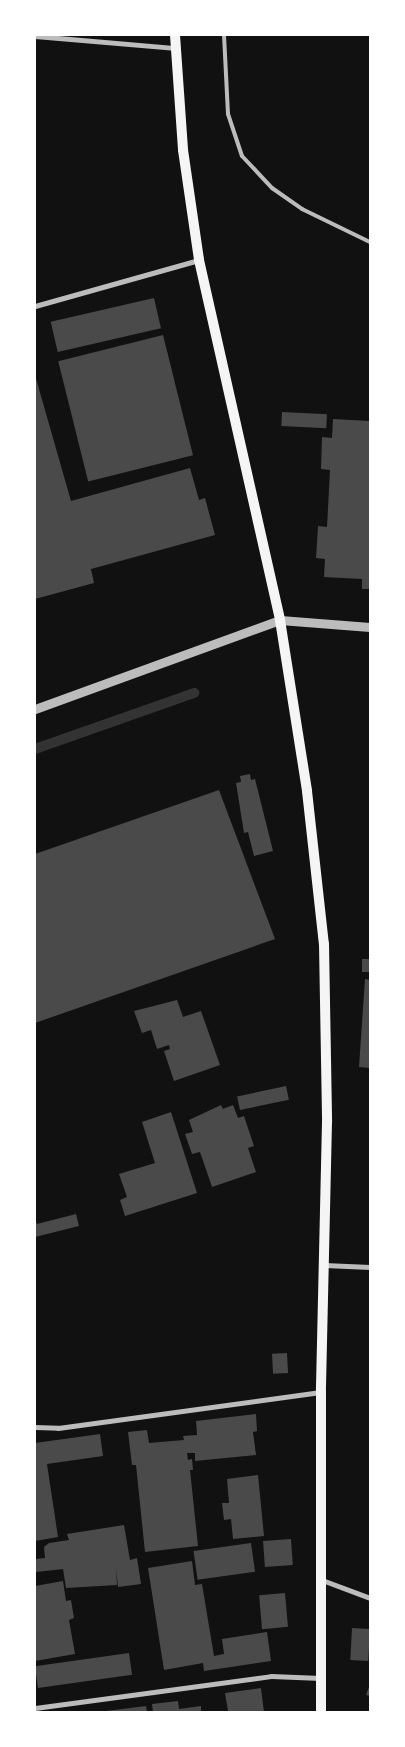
<!DOCTYPE html>
<html>
<head>
<meta charset="utf-8">
<style>
  body { margin:0 }
  #map { position:relative; width:405px; height:1747px; overflow:hidden; background:#111; font-family:Cabin,sans-serif }
  div>[style] { position:absolute }
  .stream>* { height:10px; margin:-5px; padding:0 5px; transform-origin:5px; border-radius:5px; background:#333 }
  .building>* { inset:0; background:#4a4a4a; transform-origin:0 0 }
  .service>* { height:4px; margin:-2px; padding:0 2px; transform-origin:2px; border-radius:2px; background:#bcbcbc }
  .minor>* { height:5px; margin:-2.5px; padding:0 2.5px; transform-origin:2.5px; border-radius:2.5px; background:#bcbcbc }
  .tertiary>* { height:9px; margin:-4.5px; padding:0 4.5px; transform-origin:4.5px; border-radius:4.5px; background:#bcbcbc }
  .secondary>* { height:10px; margin:-5px; padding:0 5px; transform-origin:5px; border-radius:5px; background:#f5f5f5 }
  span { translate:-50% -50%; white-space:nowrap; text-align:center; line-height:1.15; -webkit-text-stroke:5px #fff; paint-order:stroke }
  .frame { position:absolute; inset:0; border:36px solid #fff; pointer-events:none }
</style>
</head>
<body>
<div id="map">
  <div class="stream">
    <div style="left:35px;top:749px;width:169px;rotate:-19.4deg"></div>
  </div>
  <div class="building">
    <div style="left:154px;top:298px;width:31px;height:106px;rotate:77deg"></div>
    <div style="left:163px;top:335px;width:124px;height:108px;rotate:76deg"></div>
    <div style="clip-path:polygon(35px 375px,71px 501px,190px 468px,199px 500px,205px 498px,215px 535px,91px 569px,94px 583px,35px 599px)"></div>
    <div style="left:282px;top:412px;width:45px;height:14px;rotate:3deg"></div>
    <div style="clip-path:polygon(333px 419px,370px 421px,370px 589px,362px 589px,362px 579px,324px 577px,325px 559px,316px 558px,318px 526px,327px 527px,330px 470px,321px 469px,322px 437px,332px 438px)"></div>
    <div style="clip-path:polygon(250px 774px,251px 780px,255px 779px,273px 851px,254px 856px,248px 832px,244px 833px,236px 783px,241px 782px,240px 776px)"></div>
    <div style="clip-path:polygon(219px 790px,275px 939px,35px 1023px,35px 854px)"></div>
    <div style="left:362px;top:959px;width:8px;height:13px"></div>
    <div style="clip-path:polygon(365px 979px,370px 980px,370px 1068px,359px 1067px)"></div>
    <div style="clip-path:polygon(177px 1000px,183px 1017px,201px 1011px,220px 1065px,174px 1081px,164px 1051px,170px 1049px,169px 1045px,157px 1049px,151px 1030px,142px 1033px,134px 1011px)"></div>
    <div style="left:286px;top:1086px;width:14px;height:50px;rotate:78deg"></div>
    <div style="clip-path:polygon(221px 1105px,223px 1109px,233px 1105px,238px 1118px,244px 1116px,254px 1146px,248px 1148px,256px 1172px,212px 1187px,200px 1152px,192px 1154px,185px 1134px,193px 1132px,189px 1120px)"></div>
    <div style="clip-path:polygon(171px 1112px,197px 1193px,125px 1216px,120px 1200px,127px 1197px,119px 1174px,155px 1163px,142px 1122px)"></div>
    <div style="clip-path:polygon(76px 1214px,79px 1226px,35px 1237px,35px 1219px,37px 1224px)"></div>
    <div style="left:287px;top:1353px;width:20px;height:15px;rotate:87deg"></div>
    <div style="clip-path:polygon(256px 1414px,257px 1431px,253px 1432px,256px 1455px,195px 1461px,195px 1453px,187px 1453px,188px 1460px,192px 1459px,193px 1470px,190px 1470px,198px 1546px,145px 1552px,136px 1465px,132px 1465px,128px 1432px,147px 1430px,149px 1443px,184px 1440px,183px 1436px,197px 1435px,196px 1421px)"></div>
    <div style="clip-path:polygon(100px 1434px,103px 1456px,47px 1464px,58px 1537px,35px 1541px,35px 1443px)"></div>
    <div style="clip-path:polygon(258px 1475px,264px 1536px,233px 1539px,231px 1519px,224px 1520px,222px 1503px,229px 1503px,227px 1479px)"></div>
    <div style="clip-path:polygon(124px 1525px,130px 1560px,137px 1558px,141px 1584px,118px 1587px,116px 1569px,117px 1585px,66px 1588px,63px 1569px,36px 1572px,35px 1559px,45px 1558px,44px 1547px,49px 1543px,69px 1540px,67px 1534px)"></div>
    <div style="left:291px;top:1539px;width:26px;height:28px;rotate:86deg"></div>
    <div style="left:251px;top:1543px;width:29px;height:58px;rotate:82deg"></div>
    <div style="clip-path:polygon(192px 1561px,195px 1585px,202px 1584px,214px 1656px,224px 1654px,222px 1639px,267px 1632px,271px 1661px,204px 1671px,203px 1663px,164px 1670px,148px 1568px)"></div>
    <div style="clip-path:polygon(63px 1581px,66px 1601px,71px 1600px,74px 1618px,69px 1620px,75px 1654px,35px 1661px,35px 1586px)"></div>
    <div style="left:285px;top:1593px;width:34px;height:26px;rotate:85deg"></div>
    <div style="left:352px;top:1628px;width:18px;height:32px;rotate:3deg"></div>
    <div style="left:129px;top:1653px;width:22px;height:95px;rotate:82deg"></div>
    <div style="clip-path:polygon(370px 1684px,370px 1696px,366px 1695px)"></div>
    <div style="clip-path:polygon(261px 1688px,264px 1712px,228px 1711px,225px 1693px)"></div>
    <div style="clip-path:polygon(178px 1701px,179px 1709px,201px 1706px,201px 1712px,153px 1712px,152px 1704px)"></div>
    <div style="clip-path:polygon(146px 1706px,147px 1712px,106px 1712px,106px 1711px)"></div>
  </div>
  <div class="service">
    <div style="left:224px;top:35px;width:79px;rotate:87.1deg"></div>
    <div style="left:228px;top:114px;width:44px;rotate:71.6deg"></div>
    <div style="left:242px;top:156px;width:44px;rotate:46.8deg"></div>
    <div style="left:272px;top:188px;width:37px;rotate:35deg"></div>
    <div style="left:302px;top:209px;width:76px;rotate:25.9deg"></div>
  </div>
  <div class="minor">
    <div style="left:35px;top:36px;width:142px;rotate:4.9deg"></div>
    <div style="left:35px;top:306px;width:170px;rotate:-15.7deg"></div>
    <div style="left:324px;top:1265px;width:46px;rotate:2.5deg"></div>
    <div style="left:35px;top:1427px;width:23px;rotate:2deg"></div>
    <div style="left:58px;top:1428px;width:265px;rotate:-7.8deg"></div>
    <div style="left:322px;top:1580px;width:51px;rotate:20.6deg"></div>
    <div style="left:35px;top:1708px;width:238px;rotate:-7.7deg"></div>
    <div style="left:271px;top:1676px;width:50px;rotate:2.3deg"></div>
  </div>
  <div class="tertiary">
    <div style="left:35px;top:709px;width:261px;rotate:-20deg"></div>
    <div style="left:280px;top:620px;width:90px;rotate:4.4deg"></div>
  </div>
  <div class="secondary">
    <div style="left:175px;top:35px;width:115px;rotate:86deg"></div>
    <div style="left:183px;top:150px;width:111px;rotate:81.7deg"></div>
    <div style="left:199px;top:260px;width:369px;rotate:77.3deg"></div>
    <div style="left:280px;top:620px;width:173px;rotate:81deg"></div>
    <div style="left:307px;top:791px;width:154px;rotate:83.7deg"></div>
    <div style="left:324px;top:944px;width:178px;rotate:89deg"></div>
    <div style="left:327px;top:1122px;width:270px;rotate:91.3deg"></div>
    <div style="left:321px;top:1392px;width:320px;rotate:90deg"></div>
  </div>
  <div class="frame"></div>
</div>
</body>
</html>
